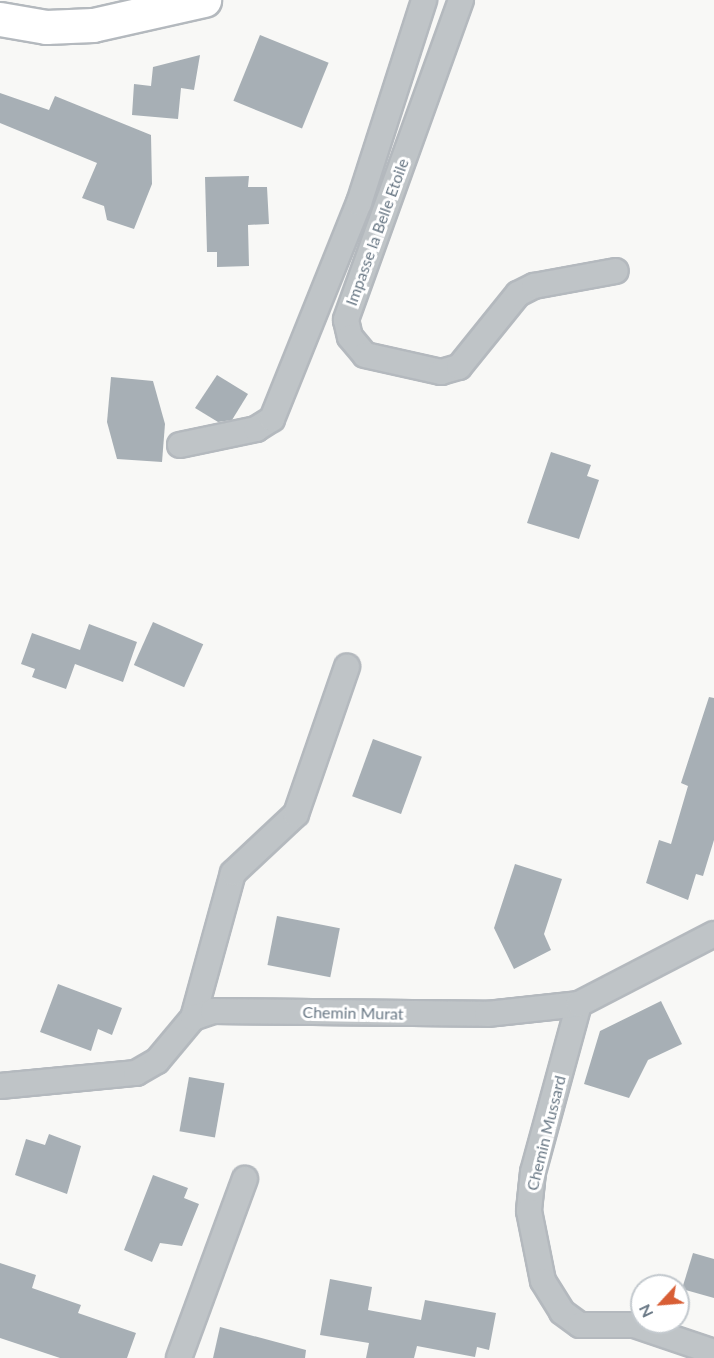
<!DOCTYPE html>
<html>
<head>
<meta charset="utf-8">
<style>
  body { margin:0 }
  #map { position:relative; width:714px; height:1358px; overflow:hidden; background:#f8f8f6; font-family:Lato,sans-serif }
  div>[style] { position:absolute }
  .building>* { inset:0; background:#a7afb5; transform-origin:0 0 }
  .roads { filter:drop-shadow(2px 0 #b4b9be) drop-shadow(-2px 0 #b4b9be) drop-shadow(0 2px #b4b9be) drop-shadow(0 -2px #b4b9be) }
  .minor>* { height:24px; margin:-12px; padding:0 12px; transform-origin:12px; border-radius:12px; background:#bfc4c7 }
  .secondary>* { height:33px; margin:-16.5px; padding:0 16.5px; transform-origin:16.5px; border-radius:16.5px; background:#fff }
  span { translate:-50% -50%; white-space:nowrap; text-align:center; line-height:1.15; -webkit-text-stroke:6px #fff; paint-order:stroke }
  .street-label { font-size:16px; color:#697885 }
  .north { position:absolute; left:630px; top:1274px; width:60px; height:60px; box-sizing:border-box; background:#fff; border:2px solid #c3c9ce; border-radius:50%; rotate:244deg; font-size:16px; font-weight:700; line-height:24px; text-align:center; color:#697885 }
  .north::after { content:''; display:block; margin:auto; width:21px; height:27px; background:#d85e35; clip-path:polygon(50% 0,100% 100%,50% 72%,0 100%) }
</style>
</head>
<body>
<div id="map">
  <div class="building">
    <div style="left:260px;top:35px;width:74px;height:71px;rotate:22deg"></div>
    <div style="clip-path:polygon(200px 55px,194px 90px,181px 88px,178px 119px,132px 115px,134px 84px,151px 86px,153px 67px)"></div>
    <div style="clip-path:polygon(0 93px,49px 110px,55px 96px,151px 135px,152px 184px,134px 229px,107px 220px,104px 206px,82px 198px,97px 163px,0 123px)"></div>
    <div style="clip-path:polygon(249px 176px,248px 187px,267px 187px,269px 224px,248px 225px,249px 266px,217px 267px,217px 252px,207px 252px,205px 177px)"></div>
    <div style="clip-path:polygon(217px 375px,248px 394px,232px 420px,218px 422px,195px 408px)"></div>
    <div style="clip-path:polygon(111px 377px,153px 381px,165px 424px,162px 462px,117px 459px,107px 422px)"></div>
    <div style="clip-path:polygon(551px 452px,591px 465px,587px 476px,599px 480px,579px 539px,527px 523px)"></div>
    <div style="left:153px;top:622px;width:55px;height:47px;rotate:24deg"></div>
    <div style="clip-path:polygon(89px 624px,137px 642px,123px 682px,75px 664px,66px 689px,32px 677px,35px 669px,21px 664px,32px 633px,80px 650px)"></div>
    <div style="clip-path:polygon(709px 697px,714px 698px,714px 840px,703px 876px,696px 874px,688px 900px,646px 883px,659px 840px,671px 844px,688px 786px,681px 783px)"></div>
    <div style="left:373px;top:739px;width:52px;height:61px;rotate:20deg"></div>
    <div style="clip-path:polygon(515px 864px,562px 879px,544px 934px,551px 950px,514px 969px,494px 928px)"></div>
    <div style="left:277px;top:916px;width:64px;height:50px;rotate:11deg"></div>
    <div style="clip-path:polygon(58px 984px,122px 1008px,112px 1035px,98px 1029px,91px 1051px,40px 1032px)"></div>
    <div style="clip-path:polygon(661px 1001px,682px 1044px,648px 1060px,629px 1098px,584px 1084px,600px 1031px)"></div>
    <div style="left:189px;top:1077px;width:36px;height:55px;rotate:10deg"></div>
    <div style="clip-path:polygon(49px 1134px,81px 1146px,67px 1194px,15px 1175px,26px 1139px,45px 1145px)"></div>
    <div style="clip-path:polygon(153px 1175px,188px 1188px,184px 1198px,199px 1204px,182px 1246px,160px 1243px,152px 1262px,124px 1250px)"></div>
    <div style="clip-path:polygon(693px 1253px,714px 1259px,714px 1298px,682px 1289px)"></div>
    <div style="clip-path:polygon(0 1263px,36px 1275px,32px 1288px,81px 1305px,78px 1313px,136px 1333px,127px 1358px,60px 1358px,0 1338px)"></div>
    <div style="clip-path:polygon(330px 1279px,372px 1287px,368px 1310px,421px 1320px,425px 1300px,496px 1313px,489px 1350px,477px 1347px,475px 1357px,417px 1346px,414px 1358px,366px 1358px,369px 1343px,320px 1335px)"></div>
    <div style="clip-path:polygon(220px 1327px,306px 1350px,305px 1358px,213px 1358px)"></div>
  </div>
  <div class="roads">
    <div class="minor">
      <div style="left:461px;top:0;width:340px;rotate:109.8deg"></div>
      <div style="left:346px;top:320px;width:17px;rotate:77deg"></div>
      <div style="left:350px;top:337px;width:23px;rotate:50deg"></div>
      <div style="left:365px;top:355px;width:78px;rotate:12.6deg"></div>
      <div style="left:441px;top:372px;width:19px;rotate:-16deg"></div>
      <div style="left:459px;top:367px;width:94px;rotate:-51.1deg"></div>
      <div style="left:518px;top:294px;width:18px;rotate:-27deg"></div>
      <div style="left:534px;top:286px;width:83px;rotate:-10.4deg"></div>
      <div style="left:180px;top:445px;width:78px;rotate:-11.9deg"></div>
      <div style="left:256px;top:429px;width:19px;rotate:-32deg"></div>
      <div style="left:272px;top:419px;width:233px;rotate:-68.1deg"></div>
      <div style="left:359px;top:203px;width:213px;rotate:-72.2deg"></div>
      <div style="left:579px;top:1004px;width:174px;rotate:105.3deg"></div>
      <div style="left:533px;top:1172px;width:39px;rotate:96deg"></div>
      <div style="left:529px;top:1211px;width:71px;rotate:78.7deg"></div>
      <div style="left:543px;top:1281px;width:36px;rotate:58deg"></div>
      <div style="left:562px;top:1312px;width:22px;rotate:36deg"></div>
      <div style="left:580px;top:1325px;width:54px"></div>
      <div style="left:634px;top:1325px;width:84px;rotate:18.6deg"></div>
      <div style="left:193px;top:1018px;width:150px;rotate:-74.6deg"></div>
      <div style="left:233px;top:873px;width:86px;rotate:-43.1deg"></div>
      <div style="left:296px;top:814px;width:156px;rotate:-70.9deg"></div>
      <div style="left:0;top:1086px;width:137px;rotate:-5.5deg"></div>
      <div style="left:136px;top:1073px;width:24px;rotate:-30deg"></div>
      <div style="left:157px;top:1061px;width:56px;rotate:-50.1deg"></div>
      <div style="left:193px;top:1018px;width:21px;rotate:-19deg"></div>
      <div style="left:213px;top:1011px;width:274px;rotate:0.6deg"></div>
      <div style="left:487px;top:1014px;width:93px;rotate:-6.2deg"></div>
      <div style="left:579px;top:1004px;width:152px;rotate:-27.4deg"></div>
      <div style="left:179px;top:1358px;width:191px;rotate:-69.8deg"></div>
    </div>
    <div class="secondary">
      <div style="left:0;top:19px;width:47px;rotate:9.9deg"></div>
      <div style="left:46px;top:27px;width:47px;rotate:-2.4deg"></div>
      <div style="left:93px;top:25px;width:114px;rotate:-12.7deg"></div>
    </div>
  </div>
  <div class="street-label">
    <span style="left:377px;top:232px;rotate:-70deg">Impasse la Belle Etoile</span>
    <span style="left:353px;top:1013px;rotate:1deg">Chemin Murat</span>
    <span style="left:546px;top:1133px;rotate:-76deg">Chemin Mussard</span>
  </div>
  <div class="north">N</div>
</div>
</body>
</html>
